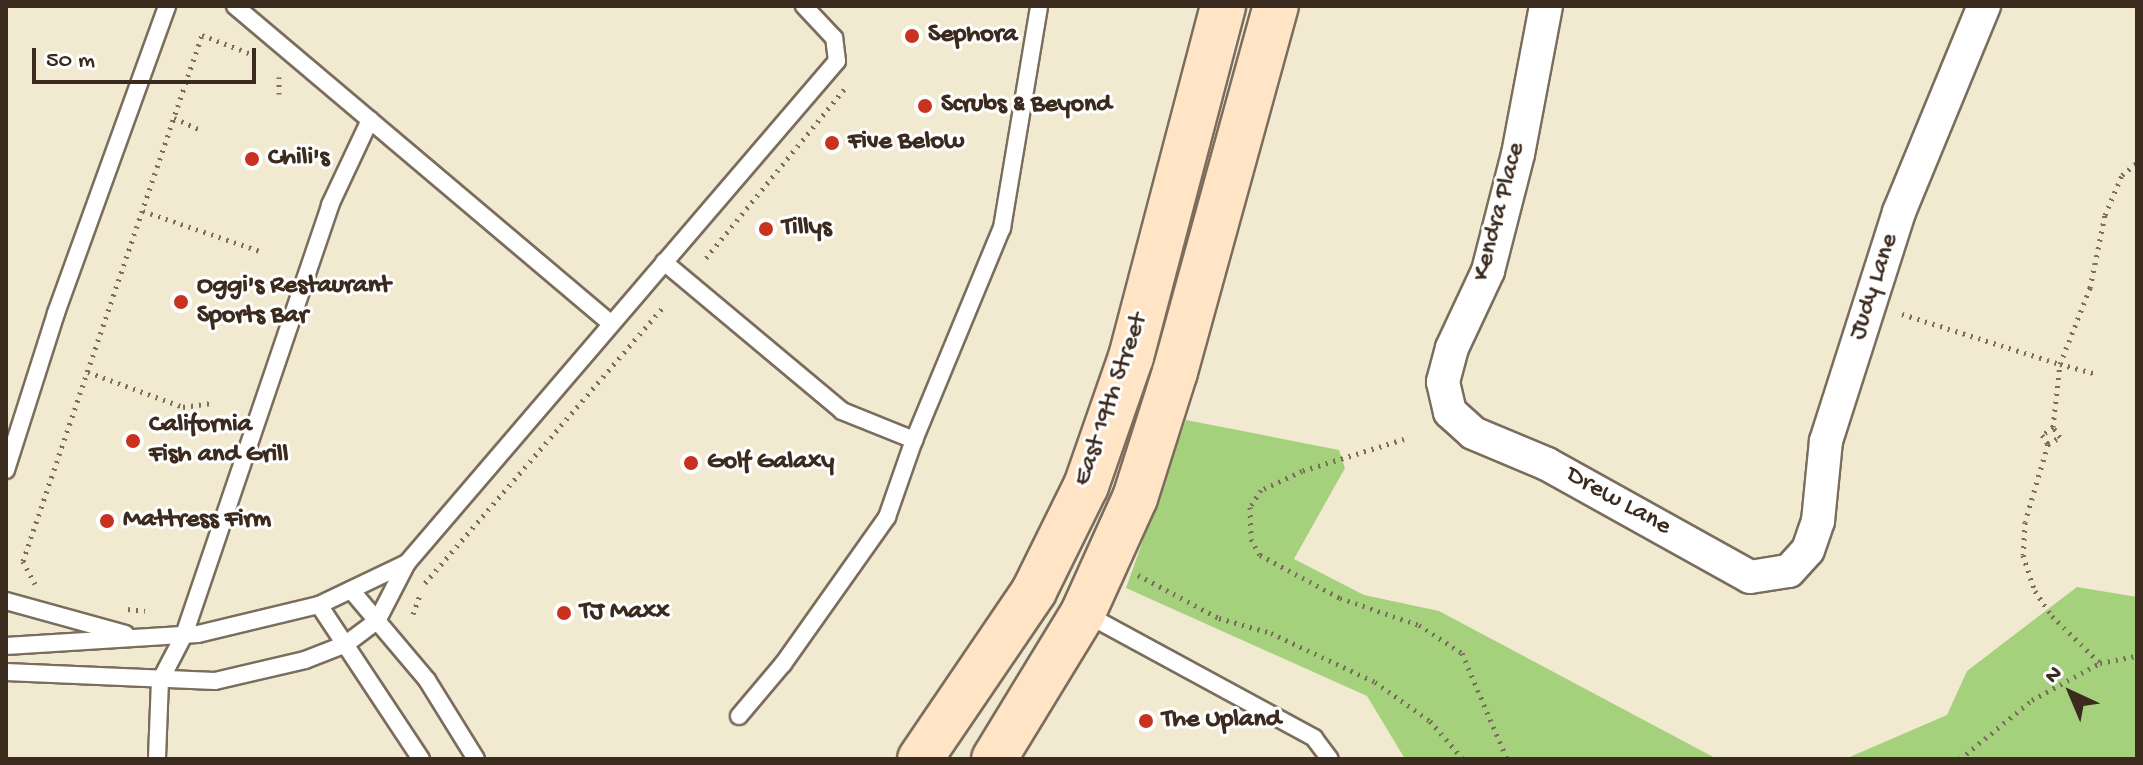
<!DOCTYPE html>
<html>
<head>
<meta charset="utf-8">
<style>
  body { margin:0 }
  #map { position:relative; width:2143px; height:765px; overflow:hidden; background:#f2e9d1; font-family:"Gochi Hand",sans-serif }
  div>[style] { position:absolute }
  .green>* { inset:0; background:#a5d17d }
  .path>* { height:5px; margin-top:-2.5px; transform-origin:0; background:repeating-linear-gradient(90deg,#7b6d5d 0 2px,transparent 0 8px) }
  .roads { filter:drop-shadow(2px 0 #7b6d5d) drop-shadow(-2px 0 #7b6d5d) drop-shadow(0 2px #7b6d5d) drop-shadow(0 -2px #7b6d5d) }
  .service>* { height:16px; margin:-8px; padding:0 8px; transform-origin:8px; border-radius:8px; background:#fff }
  .minor>* { height:32px; margin:-16px; padding:0 16px; transform-origin:16px; border-radius:16px; background:#fff }
  .secondary>* { height:44px; margin:-22px; padding:0 22px; transform-origin:22px; border-radius:22px; background:#ffe4c6 }
  .dots>* { width:22px; height:22px; translate:-50% -50%; box-sizing:border-box; border:4px solid #fff; border-radius:50% }
  span { translate:-50% -50%; white-space:nowrap; text-align:center; line-height:1.15; -webkit-text-stroke:6px #fff; paint-order:stroke }
  .poi-label { font-size:26px; color:#3b2a1e; font-weight:700 }
  .left { translate:0 -50%; text-align:left }
  .street-label { font-size:26px; color:#3b2a1e }
  .frame { position:absolute; inset:0; border:8px solid #3b2a1e; pointer-events:none }
  .north { position:absolute; left:2031px; top:653px; width:80px; height:80px; -webkit-text-stroke:6px #fff; paint-order:stroke; rotate:316deg; font-size:22px; font-weight:700; line-height:32px; text-align:center; color:#3b2a1e }
  .north::after { content:''; display:block; margin:auto; width:28px; height:36px; background:#3b2a1e; clip-path:polygon(50% 0,100% 100%,50% 72%,0 100%) }
  .scale { position:absolute; left:32px; top:48px; width:224px; height:36px; box-sizing:border-box; border:4px solid #3b2a1e; border-top:0; padding-left:10px; font-size:24px; line-height:28px; white-space:nowrap; color:#3b2a1e; -webkit-text-stroke:6px #fff; paint-order:stroke }
</style>
</head>
<body>
<div id="map">
  <div class="green">
    <div style="clip-path:polygon(1186px 420px,1339px 450px,1345px 468px,1294px 559px,1364px 595px,1439px 611px,1717px 759px,1405px 759px,1367px 696px,1126px 588px)"></div>
    <div style="clip-path:polygon(2077px 587px,2137px 597px,2137px 759px,1845px 759px,1947px 715px,1967px 671px)"></div>
  </div>
  <div class="path">
    <div style="left:279px;top:77px;width:17px;rotate:90deg"></div>
    <div style="left:174px;top:118px;width:30px;rotate:24deg"></div>
    <div style="left:143px;top:211px;width:124px;rotate:18.9deg"></div>
    <div style="left:706px;top:258px;width:222px;rotate:-50.7deg"></div>
    <div style="left:1902px;top:314px;width:166px;rotate:17.6deg"></div>
    <div style="left:2060px;top:364px;width:82px;rotate:-68.5deg"></div>
    <div style="left:2090px;top:288px;width:75px;rotate:-78.4deg"></div>
    <div style="left:2105px;top:215px;width:43px;rotate:-67deg"></div>
    <div style="left:2122px;top:175px;width:19px;rotate:-39deg"></div>
    <div style="left:88px;top:372px;width:101px;rotate:20.2deg"></div>
    <div style="left:183px;top:407px;width:29px;rotate:-8deg"></div>
    <div style="left:2053px;top:427px;width:63px;rotate:-83.7deg"></div>
    <div style="left:2060px;top:364px;width:38px;rotate:15deg"></div>
    <div style="left:1404px;top:439px;width:107px;rotate:162.6deg"></div>
    <div style="left:1302px;top:471px;width:45px;rotate:155.1deg"></div>
    <div style="left:1261px;top:490px;width:20px;rotate:123deg"></div>
    <div style="left:1250px;top:507px;width:32px;rotate:88deg"></div>
    <div style="left:1251px;top:539px;width:18px;rotate:61deg"></div>
    <div style="left:1260px;top:555px;width:91px;rotate:28.3deg"></div>
    <div style="left:1340px;top:598px;width:83px;rotate:18.9deg"></div>
    <div style="left:1419px;top:625px;width:51px;rotate:33.1deg"></div>
    <div style="left:1462px;top:653px;width:115px;rotate:67deg"></div>
    <div style="left:2048px;top:444px;width:14px;rotate:-30deg"></div>
    <div style="left:2060px;top:437px;width:12px;rotate:-125deg"></div>
    <div style="left:2053px;top:427px;width:14px;rotate:144deg"></div>
    <div style="left:2042px;top:435px;width:11px;rotate:56deg"></div>
    <div style="left:2048px;top:444px;width:81px;rotate:106.4deg"></div>
    <div style="left:2025px;top:522px;width:33px;rotate:93deg"></div>
    <div style="left:2023px;top:555px;width:38px;rotate:72deg"></div>
    <div style="left:2035px;top:591px;width:30px;rotate:56deg"></div>
    <div style="left:2052px;top:616px;width:67px;rotate:44.4deg"></div>
    <div style="left:1138px;top:575px;width:92px;rotate:28deg"></div>
    <div style="left:1219px;top:618px;width:54px;rotate:16.1deg"></div>
    <div style="left:1271px;top:633px;width:115px;rotate:25.2deg"></div>
    <div style="left:1375px;top:682px;width:67px;rotate:35.3deg"></div>
    <div style="left:1430px;top:721px;width:50px;rotate:49deg"></div>
    <div style="left:425px;top:583px;width:364px;rotate:-49.2deg"></div>
    <div style="left:35px;top:584px;width:26px;rotate:-118deg"></div>
    <div style="left:23px;top:561px;width:556px;rotate:-71.21deg"></div>
    <div style="left:202px;top:35px;width:56px;rotate:21deg"></div>
    <div style="left:128px;top:609px;width:17px;rotate:7deg"></div>
    <div style="left:413px;top:614px;width:23px;rotate:-70deg"></div>
    <div style="left:1960px;top:759px;width:93px;rotate:-39.3deg"></div>
    <div style="left:2032px;top:700px;width:77px;rotate:-28.6deg"></div>
    <div style="left:2100px;top:663px;width:38px;rotate:-11deg"></div>
  </div>
  <div class="roads">
    <div class="service">
      <div style="left:235px;top:6px;width:492px;rotate:40.2deg"></div>
      <div style="left:664px;top:262px;width:232px;rotate:39.9deg"></div>
      <div style="left:842px;top:411px;width:78px;rotate:21.9deg"></div>
      <div style="left:914px;top:440px;width:230px;rotate:-67.5deg"></div>
      <div style="left:1002px;top:228px;width:225px;rotate:-80.5deg"></div>
      <div style="left:6px;top:470px;width:165px;rotate:-72.3deg"></div>
      <div style="left:56px;top:313px;width:326px;rotate:-70.1deg"></div>
      <div style="left:351px;top:590px;width:118px;rotate:49.8deg"></div>
      <div style="left:427px;top:680px;width:93px;rotate:58.2deg"></div>
      <div style="left:6px;top:601px;width:124px;rotate:15.4deg"></div>
      <div style="left:319px;top:605px;width:185px;rotate:56.5deg"></div>
      <div style="left:1086px;top:614px;width:260px;rotate:28.5deg"></div>
      <div style="left:1314px;top:738px;width:26px;rotate:53deg"></div>
      <div style="left:6px;top:646px;width:192px;rotate:-3.6deg"></div>
      <div style="left:198px;top:634px;width:124px;rotate:-13.5deg"></div>
      <div style="left:319px;top:605px;width:98px;rotate:-25.5deg"></div>
      <div style="left:6px;top:672px;width:209px;rotate:2.5deg"></div>
      <div style="left:215px;top:681px;width:92px;rotate:-13.1deg"></div>
      <div style="left:305px;top:660px;width:44px;rotate:-21.3deg"></div>
      <div style="left:346px;top:644px;width:39px;rotate:-37deg"></div>
      <div style="left:377px;top:621px;width:65px;rotate:-62.7deg"></div>
      <div style="left:407px;top:563px;width:661px;rotate:-49.42deg"></div>
      <div style="left:837px;top:61px;width:23px;rotate:-97deg"></div>
      <div style="left:834px;top:38px;width:44px;rotate:-133.2deg"></div>
      <div style="left:739px;top:716px;width:68px;rotate:-49.8deg"></div>
      <div style="left:783px;top:664px;width:180px;rotate:-54.7deg"></div>
      <div style="left:887px;top:517px;width:82px;rotate:-70.7deg"></div>
      <div style="left:157px;top:758px;width:77px;rotate:-87.8deg"></div>
      <div style="left:160px;top:681px;width:52px;rotate:-62.4deg"></div>
      <div style="left:184px;top:635px;width:454px;rotate:-71.2deg"></div>
      <div style="left:330px;top:205px;width:94px;rotate:-64.8deg"></div>
    </div>
    <div class="minor">
      <div style="left:1546px;top:6px;width:151px;rotate:100.7deg"></div>
      <div style="left:1518px;top:154px;width:121px;rotate:104.4deg"></div>
      <div style="left:1488px;top:271px;width:85px;rotate:115.1deg"></div>
      <div style="left:1452px;top:348px;width:35px;rotate:105deg"></div>
      <div style="left:1443px;top:382px;width:31px;rotate:77deg"></div>
      <div style="left:1450px;top:412px;width:31px;rotate:42deg"></div>
      <div style="left:1473px;top:433px;width:80px;rotate:22.7deg"></div>
      <div style="left:1547px;top:464px;width:232px;rotate:29.1deg"></div>
      <div style="left:1750px;top:577px;width:39px;rotate:-9deg"></div>
      <div style="left:1789px;top:571px;width:28px;rotate:-48deg"></div>
      <div style="left:1808px;top:550px;width:31px;rotate:-71deg"></div>
      <div style="left:1818px;top:521px;width:80px;rotate:-84.3deg"></div>
      <div style="left:1826px;top:441px;width:240px;rotate:-72.3deg"></div>
      <div style="left:1899px;top:212px;width:223px;rotate:-67.6deg"></div>
    </div>
    <div class="secondary">
      <div style="left:920px;top:759px;width:203px;rotate:-55.8deg"></div>
      <div style="left:1034px;top:591px;width:117px;rotate:-63.7deg"></div>
      <div style="left:1086px;top:486px;width:137px;rotate:-70.8deg"></div>
      <div style="left:1131px;top:357px;width:363px;rotate:-75.3deg"></div>
      <div style="left:994px;top:759px;width:171px;rotate:-58.6deg"></div>
      <div style="left:1083px;top:613px;width:126px;rotate:-65.7deg"></div>
      <div style="left:1135px;top:498px;width:132px;rotate:-72.4deg"></div>
      <div style="left:1175px;top:372px;width:380px;rotate:-74.6deg"></div>
    </div>
  </div>
  <div class="dots">
    <div style="left:912px;top:36px;background:#c8321e"></div>
    <div style="left:925px;top:106px;background:#c8321e"></div>
    <div style="left:832px;top:143px;background:#c8321e"></div>
    <div style="left:252px;top:159px;background:#c8321e"></div>
    <div style="left:766px;top:229px;background:#c8321e"></div>
    <div style="left:181px;top:302px;background:#c8321e"></div>
    <div style="left:133px;top:441px;background:#c8321e"></div>
    <div style="left:691px;top:463px;background:#c8321e"></div>
    <div style="left:107px;top:521px;background:#c8321e"></div>
    <div style="left:564px;top:613px;background:#c8321e"></div>
    <div style="left:1146px;top:721px;background:#c8321e"></div>
  </div>
  <div class="poi-label">
    <span class="left" style="left:928px;top:36px">Sephora</span>
    <span class="left" style="left:941px;top:106px">Scrubs &amp; Beyond</span>
    <span class="left" style="left:848px;top:143px">Five Below</span>
    <span class="left" style="left:268px;top:159px">Chili's</span>
    <span class="left" style="left:782px;top:229px">Tillys</span>
    <span class="left" style="left:197px;top:302px">Oggi's Restaurant<br>Sports Bar</span>
    <span class="left" style="left:149px;top:441px">California<br>Fish and Grill</span>
    <span class="left" style="left:707px;top:463px">Golf Galaxy</span>
    <span class="left" style="left:123px;top:521px">Mattress Firm</span>
    <span class="left" style="left:580px;top:613px">TJ Maxx</span>
    <span class="left" style="left:1162px;top:721px">The Upland</span>
  </div>
  <div class="street-label">
    <span style="left:1500px;top:212px;rotate:-75deg">Kendra Place</span>
    <span style="left:1875px;top:287px;rotate:-72deg">Judy Lane</span>
    <span style="left:1112px;top:400px;rotate:-71deg">East 19th Street</span>
    <span style="left:1618px;top:502px;rotate:29deg">Drew Lane</span>
  </div>
  <div class="frame"></div>
  <div class="north">N</div>
  <div class="scale">50 m</div>
</div>
</body>
</html>
